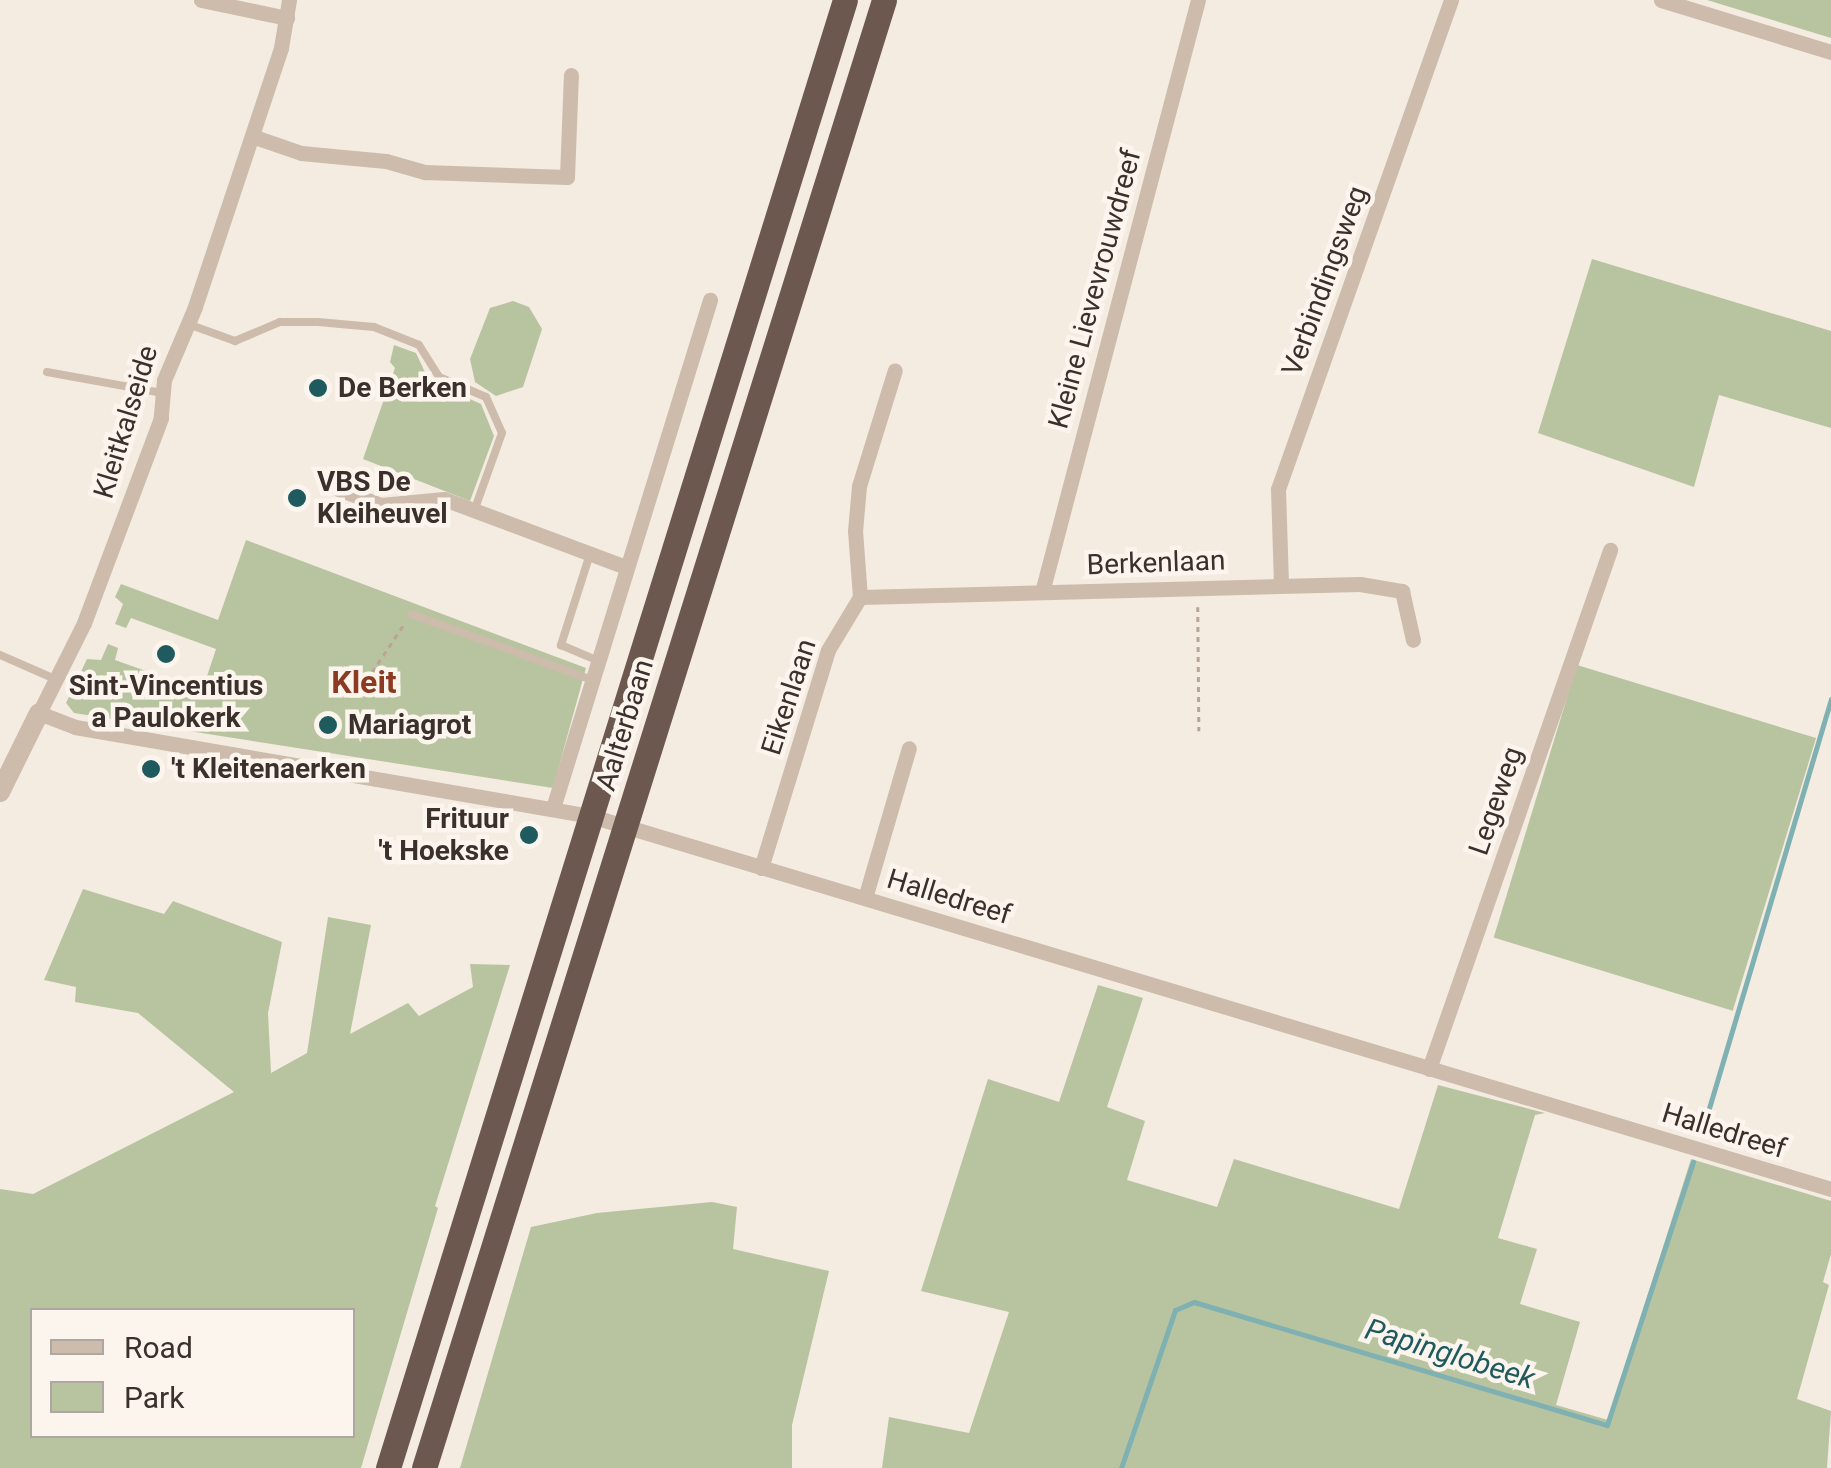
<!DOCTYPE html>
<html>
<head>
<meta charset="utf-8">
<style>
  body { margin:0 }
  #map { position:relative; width:1831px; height:1468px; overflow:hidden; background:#f4ebe1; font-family:Roboto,sans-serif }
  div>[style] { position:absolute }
  .green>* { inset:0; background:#b8c4a0; transform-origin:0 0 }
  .stream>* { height:5px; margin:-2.5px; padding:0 2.5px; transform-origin:2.5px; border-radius:2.5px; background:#7fb0b2 }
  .path>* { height:2.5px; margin-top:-1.25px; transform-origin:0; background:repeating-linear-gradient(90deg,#b9a596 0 5px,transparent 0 10px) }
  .service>* { height:8px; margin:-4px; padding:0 4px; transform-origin:4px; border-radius:4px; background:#cdbbac }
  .minor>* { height:15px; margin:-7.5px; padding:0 7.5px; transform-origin:7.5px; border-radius:7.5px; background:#cdbbac }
  .tertiary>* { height:20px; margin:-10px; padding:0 10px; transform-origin:10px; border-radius:10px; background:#cdbbac }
  .trunk>* { height:25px; margin:-12.5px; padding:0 12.5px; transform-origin:12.5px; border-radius:12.5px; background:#6c584f }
  .dots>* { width:28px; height:28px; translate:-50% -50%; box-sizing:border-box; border:5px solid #fbf5ee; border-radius:50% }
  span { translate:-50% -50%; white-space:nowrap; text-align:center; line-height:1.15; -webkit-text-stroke:9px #fbf5ee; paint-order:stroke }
  .street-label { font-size:28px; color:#3b302b }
  .poi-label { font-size:28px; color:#3b302b; font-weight:700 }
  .left { translate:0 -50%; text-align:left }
  .right { translate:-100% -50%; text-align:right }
  .water-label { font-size:30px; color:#1f5a5e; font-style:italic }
  .quarter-label { font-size:32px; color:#8c3b22; font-weight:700 }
  .legend { position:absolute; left:30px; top:1308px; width:325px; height:130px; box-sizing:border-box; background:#fbf5ee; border:2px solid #aea6a0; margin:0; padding:12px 18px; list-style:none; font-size:30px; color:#3b302b }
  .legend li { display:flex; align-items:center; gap:20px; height:50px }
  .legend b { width:50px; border:2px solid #aea6a0 }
</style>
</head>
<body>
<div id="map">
  <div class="green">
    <div style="clip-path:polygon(1707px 0,1831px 0,1831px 38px)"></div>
    <div style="clip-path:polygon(1592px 259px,1831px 331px,1831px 428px,1719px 395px,1694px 487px,1538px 433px)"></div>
    <div style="clip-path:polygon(513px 301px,529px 307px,542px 329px,523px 387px,496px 396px,475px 382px,470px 359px,490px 308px)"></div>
    <div style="clip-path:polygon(394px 345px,416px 353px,429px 381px,481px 404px,494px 436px,470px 501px,363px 459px,395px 368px,390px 362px)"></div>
    <div style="clip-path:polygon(246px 540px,586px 668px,553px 788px,74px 713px,66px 703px,87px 659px,101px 660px,108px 644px,118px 648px,115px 660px,202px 691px,216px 649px,131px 618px,126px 628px,115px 624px,123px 604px,115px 597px,121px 584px,218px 620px)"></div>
    <div style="left:1577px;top:665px;width:250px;height:285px;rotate:17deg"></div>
    <div style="clip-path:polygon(evenodd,83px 889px,164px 914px,173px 901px,282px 942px,268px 1013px,271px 1073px,307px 1053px,328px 917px,371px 925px,350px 1034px,408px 1003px,419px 1016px,473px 987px,470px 964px,510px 965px,435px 1206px,438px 1208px,361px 1468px,0 1468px,0 1189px,33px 1194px,234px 1092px,138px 1013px,75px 1002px,76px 987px,44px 980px,83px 889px,32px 1310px,352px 1310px,352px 1436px,32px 1436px,32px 1310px)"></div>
    <div style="clip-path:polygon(1098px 985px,1143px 998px,1107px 1107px,1145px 1121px,1127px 1180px,1217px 1207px,1234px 1159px,1399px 1209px,1438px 1085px,1545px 1113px,1535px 1115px,1498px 1238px,1537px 1249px,1520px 1304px,1580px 1322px,1556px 1405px,1608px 1420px,1691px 1159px,1831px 1201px,1831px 1254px,1823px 1282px,1829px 1285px,1797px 1399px,1831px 1411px,1827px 1468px,882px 1468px,889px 1417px,969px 1433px,1009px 1312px,921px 1291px,988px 1079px,1059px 1102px)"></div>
    <div style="clip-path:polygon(712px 1202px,737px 1207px,733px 1249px,829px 1271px,792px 1425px,792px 1468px,460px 1468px,531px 1227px,597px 1213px)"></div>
  </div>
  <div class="stream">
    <div style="left:1701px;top:1135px;width:455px;rotate:-73.4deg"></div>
    <div style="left:1121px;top:1468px;width:167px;rotate:-71.1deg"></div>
    <div style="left:1175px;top:1310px;width:21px;rotate:-23deg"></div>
    <div style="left:1194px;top:1302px;width:431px;rotate:16.6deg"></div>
    <div style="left:1607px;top:1425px;width:277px;rotate:-71.9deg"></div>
  </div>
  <div class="path">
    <div style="left:1198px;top:607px;width:124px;rotate:89.5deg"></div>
    <div style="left:363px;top:694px;width:24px;rotate:-68deg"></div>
    <div style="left:372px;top:672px;width:58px;rotate:-56.3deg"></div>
  </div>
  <div class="service">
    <div style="left:188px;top:324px;width:50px;rotate:19.9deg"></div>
    <div style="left:235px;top:341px;width:49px;rotate:-22.9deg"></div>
    <div style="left:280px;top:322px;width:38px"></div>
    <div style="left:318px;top:322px;width:56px;rotate:5.1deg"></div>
    <div style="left:374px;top:327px;width:48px;rotate:21.8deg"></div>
    <div style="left:419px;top:345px;width:38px;rotate:58deg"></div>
    <div style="left:439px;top:377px;width:51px;rotate:23.1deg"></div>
    <div style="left:486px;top:397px;width:39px;rotate:66deg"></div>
    <div style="left:502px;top:433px;width:83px;rotate:109.7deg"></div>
    <div style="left:47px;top:372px;width:118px;rotate:10.3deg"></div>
    <div style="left:590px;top:554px;width:96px;rotate:107.7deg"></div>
    <div style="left:561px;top:645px;width:38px;rotate:23deg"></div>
    <div style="left:411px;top:614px;width:190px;rotate:20deg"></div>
    <div style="left:0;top:655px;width:60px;rotate:23.6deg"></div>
  </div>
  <div class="minor">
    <div style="left:201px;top:0;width:88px;rotate:11.8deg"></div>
    <div style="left:289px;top:0;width:49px;rotate:99.5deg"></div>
    <div style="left:281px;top:48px;width:273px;rotate:108.4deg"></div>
    <div style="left:195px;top:307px;width:79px;rotate:113deg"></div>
    <div style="left:164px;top:380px;width:38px;rotate:95deg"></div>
    <div style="left:161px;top:418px;width:219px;rotate:110.6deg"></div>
    <div style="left:84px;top:623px;width:101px;rotate:116.6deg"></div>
    <div style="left:39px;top:713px;width:39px;rotate:21deg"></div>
    <div style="left:75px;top:727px;width:524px;rotate:9.79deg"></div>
    <div style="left:591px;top:816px;width:1295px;rotate:16.74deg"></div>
    <div style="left:1661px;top:0;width:178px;rotate:17deg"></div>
    <div style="left:252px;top:136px;width:52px;rotate:19.1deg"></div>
    <div style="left:301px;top:153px;width:85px;rotate:5.4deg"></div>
    <div style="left:386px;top:161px;width:41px;rotate:15.8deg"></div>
    <div style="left:425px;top:172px;width:142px;rotate:2deg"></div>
    <div style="left:567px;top:177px;width:102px;rotate:-87.8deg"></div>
    <div style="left:328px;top:485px;width:57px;rotate:20.7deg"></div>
    <div style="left:381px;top:505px;width:63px;rotate:-5.4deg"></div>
    <div style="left:444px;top:499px;width:194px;rotate:20.5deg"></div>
    <div style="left:1281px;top:584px;width:95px;rotate:-91.8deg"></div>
    <div style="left:1278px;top:489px;width:519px;rotate:-70.52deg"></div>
    <div style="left:1042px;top:592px;width:612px;rotate:-75.24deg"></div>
    <div style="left:860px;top:597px;width:500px;rotate:-1.49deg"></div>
    <div style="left:1360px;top:584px;width:43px;rotate:9.5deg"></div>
    <div style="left:1402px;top:591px;width:50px;rotate:77.3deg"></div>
    <div style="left:553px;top:808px;width:532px;rotate:-72.83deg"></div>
    <div style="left:761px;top:868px;width:228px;rotate:-72.9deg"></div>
    <div style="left:828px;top:650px;width:62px;rotate:-58.9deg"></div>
    <div style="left:860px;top:597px;width:66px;rotate:-94.3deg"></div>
    <div style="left:855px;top:531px;width:45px;rotate:-84.9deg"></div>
    <div style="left:859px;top:486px;width:121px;rotate:-72.8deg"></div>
    <div style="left:865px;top:898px;width:156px;rotate:-73.7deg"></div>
    <div style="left:1429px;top:1069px;width:550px;rotate:-70.77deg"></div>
  </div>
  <div class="tertiary">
    <div style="left:0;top:792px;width:88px;rotate:-63.7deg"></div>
  </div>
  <div class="trunk">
    <div style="left:388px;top:1468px;width:1537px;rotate:-72.71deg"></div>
    <div style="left:424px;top:1468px;width:1538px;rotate:-72.6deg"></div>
  </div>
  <div class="dots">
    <div style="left:318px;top:388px;background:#1f5a5e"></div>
    <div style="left:297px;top:498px;background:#1f5a5e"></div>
    <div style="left:166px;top:654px;background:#1f5a5e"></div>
    <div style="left:328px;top:725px;background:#1f5a5e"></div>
    <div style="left:151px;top:769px;background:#1f5a5e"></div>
    <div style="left:529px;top:835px;background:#1f5a5e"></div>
  </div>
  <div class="street-label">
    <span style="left:1325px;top:281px;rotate:-70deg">Verbindingsweg</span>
    <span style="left:1095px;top:289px;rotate:-75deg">Kleine Lievevrouwdreef</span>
    <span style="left:126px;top:422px;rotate:-73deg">Kleitkalseide</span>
    <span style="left:1156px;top:563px;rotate:-2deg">Berkenlaan</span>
    <span style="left:789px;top:697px;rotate:-72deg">Eikenlaan</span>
    <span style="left:625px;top:725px;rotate:-73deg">Aalterbaan</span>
    <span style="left:1496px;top:801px;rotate:-71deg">Legeweg</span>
    <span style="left:949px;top:897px;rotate:17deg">Halledreef</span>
    <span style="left:1724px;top:1131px;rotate:17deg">Halledreef</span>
  </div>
  <div class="poi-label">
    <span class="left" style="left:338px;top:388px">De Berken</span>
    <span class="left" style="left:317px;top:498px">VBS De<br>Kleiheuvel</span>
    <span style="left:166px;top:702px">Sint-Vincentius<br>a Paulokerk</span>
    <span class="left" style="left:348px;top:725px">Mariagrot</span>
    <span class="left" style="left:171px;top:769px">'t Kleitenaerken</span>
    <span class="right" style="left:509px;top:835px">Frituur<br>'t Hoekske</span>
  </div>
  <div class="water-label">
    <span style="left:1450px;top:1354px;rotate:17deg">Papinglobeek</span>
  </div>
  <div class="quarter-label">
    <span style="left:364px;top:682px">Kleit</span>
  </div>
  <ul class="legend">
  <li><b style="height:12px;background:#cdbbac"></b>Road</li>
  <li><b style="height:28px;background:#b8c4a0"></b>Park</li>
  </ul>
</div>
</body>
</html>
